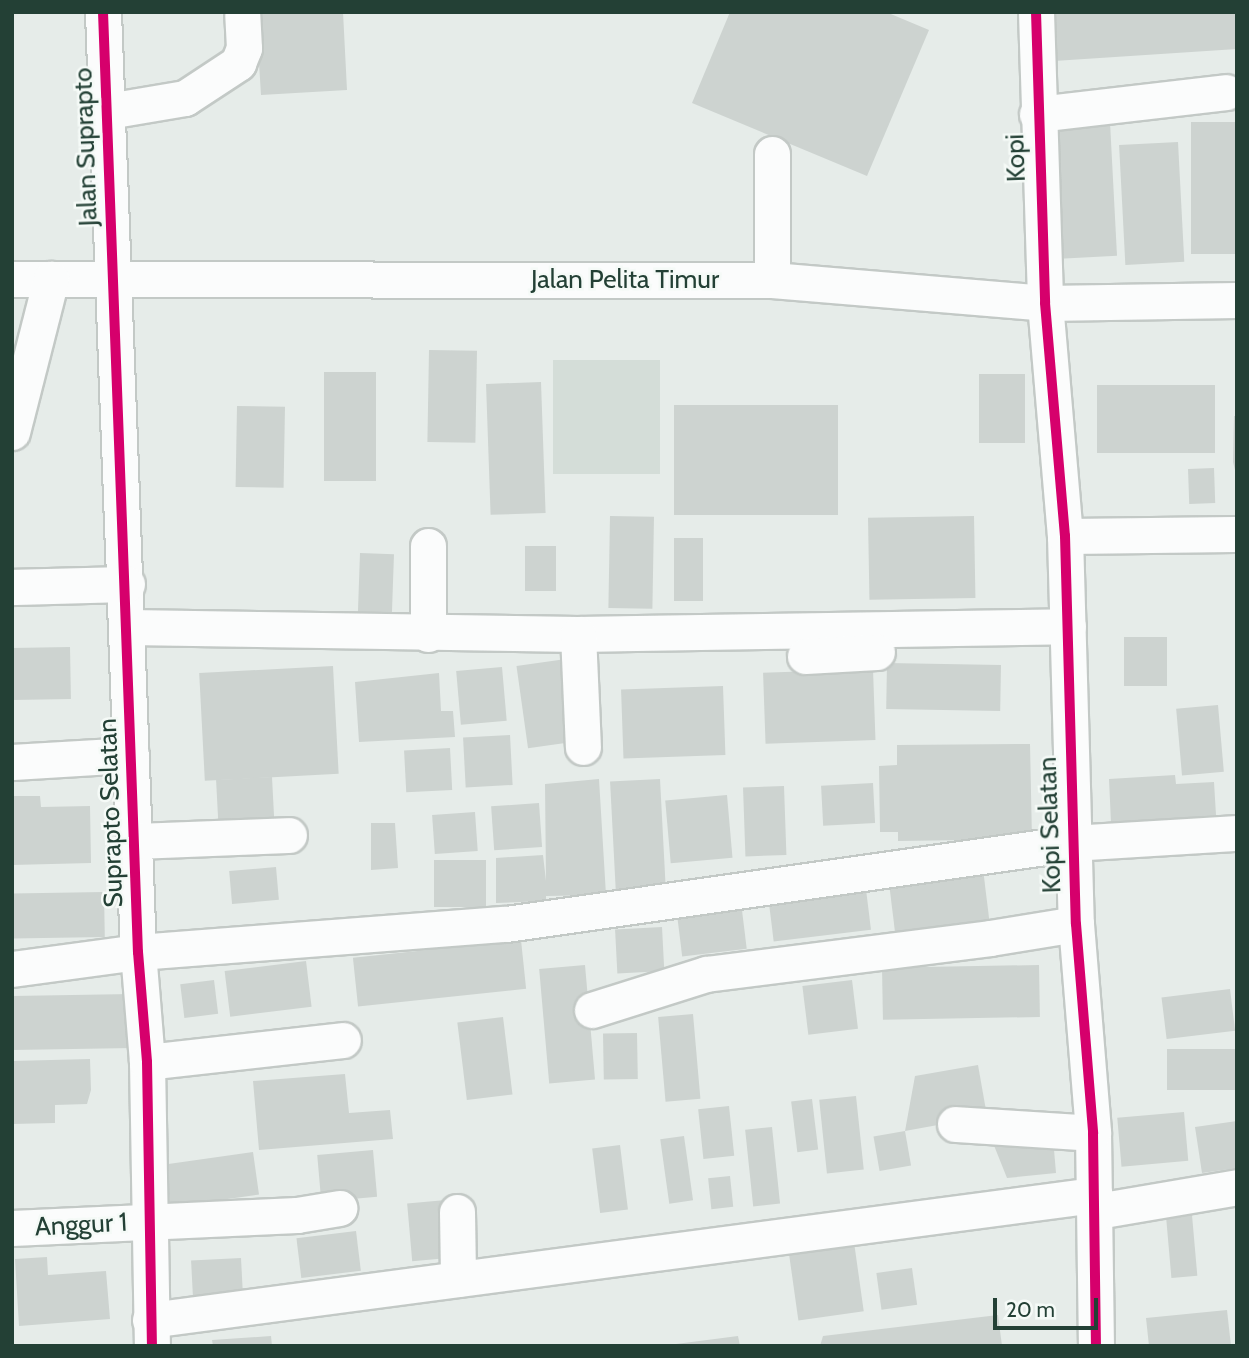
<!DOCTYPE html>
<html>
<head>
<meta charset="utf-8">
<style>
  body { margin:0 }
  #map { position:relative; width:1249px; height:1358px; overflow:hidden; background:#e6ece9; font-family:Cabin,sans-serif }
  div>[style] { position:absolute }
  .built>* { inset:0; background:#d4ddd8; transform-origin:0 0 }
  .building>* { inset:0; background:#cdd3d0; transform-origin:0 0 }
  .roads { filter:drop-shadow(2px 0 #c3c9c6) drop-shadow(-2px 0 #c3c9c6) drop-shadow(0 2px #c3c9c6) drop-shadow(0 -2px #c3c9c6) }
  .minor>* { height:35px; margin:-17.5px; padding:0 17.5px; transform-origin:17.5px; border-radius:17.5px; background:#fbfcfc }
  .cycleway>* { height:10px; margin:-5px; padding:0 5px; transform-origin:5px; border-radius:5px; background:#d6006c }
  span { translate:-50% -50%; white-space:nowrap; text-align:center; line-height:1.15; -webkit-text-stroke:5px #f5faf7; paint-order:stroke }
  .street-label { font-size:26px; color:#234035 }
  .frame { position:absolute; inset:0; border:14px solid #234035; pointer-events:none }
  .scale { position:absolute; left:993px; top:1298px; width:105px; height:32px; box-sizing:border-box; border:4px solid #234035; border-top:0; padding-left:9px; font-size:21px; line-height:24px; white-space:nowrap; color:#234035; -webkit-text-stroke:5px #f5faf7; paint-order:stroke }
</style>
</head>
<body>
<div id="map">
  <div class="built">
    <div style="left:660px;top:360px;width:114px;height:107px;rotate:90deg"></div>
  </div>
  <div class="building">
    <div style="clip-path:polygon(227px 12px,343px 12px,347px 90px,261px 95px,256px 15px)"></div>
    <div style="clip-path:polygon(730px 12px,886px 12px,929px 30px,867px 176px,692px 103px)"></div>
    <div style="clip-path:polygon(1054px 12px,1237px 12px,1237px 49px,1054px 61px)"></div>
    <div style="left:1110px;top:122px;width:134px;height:57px;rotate:87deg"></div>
    <div style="left:1237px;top:122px;width:132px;height:46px;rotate:90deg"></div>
    <div style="left:1178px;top:142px;width:120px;height:59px;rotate:87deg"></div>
    <div style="left:429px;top:350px;width:48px;height:92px;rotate:1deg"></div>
    <div style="left:324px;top:372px;width:52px;height:109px"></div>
    <div style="left:979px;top:374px;width:46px;height:69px"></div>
    <div style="left:541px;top:382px;width:131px;height:55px;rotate:88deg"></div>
    <div style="left:1215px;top:385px;width:68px;height:118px;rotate:90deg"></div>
    <div style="left:674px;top:405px;width:164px;height:110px"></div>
    <div style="left:237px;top:406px;width:48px;height:81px;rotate:1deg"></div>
    <div style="clip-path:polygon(1234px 416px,1237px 416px,1236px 474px,1233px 462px)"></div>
    <div style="left:1214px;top:468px;width:35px;height:26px;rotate:88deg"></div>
    <div style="left:610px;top:516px;width:44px;height:92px;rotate:1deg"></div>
    <div style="left:974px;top:516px;width:82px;height:106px;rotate:89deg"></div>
    <div style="left:674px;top:538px;width:29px;height:63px"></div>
    <div style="left:525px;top:546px;width:31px;height:45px"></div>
    <div style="left:360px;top:553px;width:34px;height:60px;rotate:2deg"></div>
    <div style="left:1124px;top:637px;width:43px;height:49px"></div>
    <div style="left:70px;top:647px;width:52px;height:58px;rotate:89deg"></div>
    <div style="left:566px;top:659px;width:83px;height:50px;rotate:82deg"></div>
    <div style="left:887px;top:663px;width:114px;height:46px;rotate:1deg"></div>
    <div style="left:333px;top:666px;width:108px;height:134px;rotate:87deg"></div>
    <div style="left:502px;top:667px;width:54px;height:46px;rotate:85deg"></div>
    <div style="left:873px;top:669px;width:71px;height:110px;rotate:88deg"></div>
    <div style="clip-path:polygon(439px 673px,441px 711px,453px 711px,455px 737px,359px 742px,355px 682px)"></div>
    <div style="left:723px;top:686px;width:69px;height:102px;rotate:88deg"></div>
    <div style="left:1218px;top:705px;width:67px;height:42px;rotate:85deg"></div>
    <div style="left:510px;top:735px;width:50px;height:47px;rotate:87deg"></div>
    <div style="clip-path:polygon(1030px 744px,1032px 839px,898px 841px,898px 832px,880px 832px,879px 766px,897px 765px,897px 745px)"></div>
    <div style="left:450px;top:748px;width:42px;height:46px;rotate:87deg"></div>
    <div style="clip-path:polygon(1175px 775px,1176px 784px,1214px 782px,1216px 815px,1111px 823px,1109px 779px)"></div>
    <div style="left:272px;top:777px;width:42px;height:56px;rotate:87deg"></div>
    <div style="clip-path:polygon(599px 779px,606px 895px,546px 896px,546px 901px,496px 903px,496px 858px,543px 855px,546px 881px,545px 784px)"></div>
    <div style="left:660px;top:779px;width:110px;height:50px;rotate:87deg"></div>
    <div style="left:873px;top:783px;width:40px;height:52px;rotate:87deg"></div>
    <div style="left:784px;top:786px;width:69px;height:41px;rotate:88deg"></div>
    <div style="left:727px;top:795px;width:63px;height:62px;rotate:85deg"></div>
    <div style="clip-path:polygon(12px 796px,40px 796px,41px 807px,90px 806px,91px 863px,12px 865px)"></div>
    <div style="left:539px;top:803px;width:44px;height:48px;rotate:86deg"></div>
    <div style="left:475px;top:812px;width:39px;height:43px;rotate:86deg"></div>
    <div style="clip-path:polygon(371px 823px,395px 823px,398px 868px,371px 870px)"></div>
    <div style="left:486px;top:860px;width:47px;height:52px;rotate:90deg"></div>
    <div style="left:276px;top:867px;width:33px;height:47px;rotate:85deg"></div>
    <div style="left:983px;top:869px;width:54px;height:95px;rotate:83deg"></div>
    <div style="left:865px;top:881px;width:49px;height:98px;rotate:83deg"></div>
    <div style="left:104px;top:892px;width:45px;height:92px;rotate:89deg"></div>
    <div style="left:741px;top:902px;width:47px;height:65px;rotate:83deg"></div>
    <div style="left:662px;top:927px;width:44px;height:47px;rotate:87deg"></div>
    <div style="left:521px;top:940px;width:49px;height:169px;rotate:84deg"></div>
    <div style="left:306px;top:961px;width:46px;height:82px;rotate:83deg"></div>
    <div style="left:585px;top:965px;width:115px;height:46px;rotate:85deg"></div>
    <div style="left:1039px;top:965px;width:52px;height:157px;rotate:89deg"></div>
    <div style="left:214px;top:980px;width:34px;height:34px;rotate:83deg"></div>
    <div style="left:852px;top:980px;width:49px;height:50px;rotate:83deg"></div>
    <div style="left:1230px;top:989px;width:42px;height:69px;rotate:83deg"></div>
    <div style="left:132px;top:994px;width:54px;height:120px;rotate:89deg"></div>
    <div style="left:693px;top:1014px;width:85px;height:35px;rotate:85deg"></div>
    <div style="left:503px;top:1017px;width:78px;height:46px;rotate:83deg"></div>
    <div style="left:637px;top:1033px;width:46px;height:34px;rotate:89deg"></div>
    <div style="left:1237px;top:1049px;width:41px;height:70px;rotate:90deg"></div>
    <div style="clip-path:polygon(90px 1059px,91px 1090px,87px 1104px,55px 1105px,55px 1123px,12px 1124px,12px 1061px)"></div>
    <div style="clip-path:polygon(978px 1065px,987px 1116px,905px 1131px,915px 1076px)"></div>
    <div style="clip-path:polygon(345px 1074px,349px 1113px,390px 1110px,393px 1139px,259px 1150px,253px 1081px)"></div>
    <div style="left:856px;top:1096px;width:74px;height:37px;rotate:84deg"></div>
    <div style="left:812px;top:1099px;width:51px;height:21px;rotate:83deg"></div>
    <div style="left:729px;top:1106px;width:50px;height:31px;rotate:84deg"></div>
    <div style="left:1184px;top:1112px;width:49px;height:67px;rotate:85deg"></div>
    <div style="clip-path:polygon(1237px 1121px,1237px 1168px,1202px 1173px,1195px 1127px)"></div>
    <div style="left:772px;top:1127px;width:77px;height:27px;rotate:84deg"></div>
    <div style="left:905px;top:1131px;width:35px;height:32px;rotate:80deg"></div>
    <div style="left:684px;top:1136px;width:65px;height:24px;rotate:82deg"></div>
    <div style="clip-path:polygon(1053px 1138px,1056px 1173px,1007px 1178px,993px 1143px)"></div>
    <div style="left:620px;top:1145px;width:65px;height:28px;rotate:83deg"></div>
    <div style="left:373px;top:1150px;width:47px;height:56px;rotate:85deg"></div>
    <div style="left:253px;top:1152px;width:43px;height:89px;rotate:82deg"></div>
    <div style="left:730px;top:1176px;width:31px;height:22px;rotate:84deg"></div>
    <div style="left:446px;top:1200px;width:58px;height:39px;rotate:85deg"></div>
    <div style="left:1192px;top:1215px;width:61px;height:26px;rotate:85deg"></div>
    <div style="left:356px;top:1231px;width:40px;height:60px;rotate:83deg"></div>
    <div style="left:854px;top:1242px;width:70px;height:66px;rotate:82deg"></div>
    <div style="clip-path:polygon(47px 1257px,48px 1275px,106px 1271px,110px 1319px,19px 1326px,15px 1259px)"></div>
    <div style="left:241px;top:1258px;width:35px;height:50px;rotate:87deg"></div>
    <div style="left:912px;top:1268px;width:37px;height:36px;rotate:82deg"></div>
    <div style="clip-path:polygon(1227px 1310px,1231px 1346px,1149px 1346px,1146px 1318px)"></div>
    <div style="clip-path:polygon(998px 1315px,1002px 1346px,820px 1346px,823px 1336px)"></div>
    <div style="clip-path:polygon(271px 1336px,272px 1346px,213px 1346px,212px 1340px)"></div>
    <div style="clip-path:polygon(738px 1336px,740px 1346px,676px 1346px,676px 1344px)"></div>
  </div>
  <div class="roads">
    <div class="minor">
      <div style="left:103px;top:12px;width:941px;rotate:87.87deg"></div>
      <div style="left:138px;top:952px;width:110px;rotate:85.3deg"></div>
      <div style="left:147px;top:1062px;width:284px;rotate:89deg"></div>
      <div style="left:1036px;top:12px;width:291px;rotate:88.2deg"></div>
      <div style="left:1045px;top:303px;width:234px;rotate:85.1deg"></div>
      <div style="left:1065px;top:536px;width:388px;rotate:88.4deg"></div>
      <div style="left:1076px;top:924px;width:210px;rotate:85.3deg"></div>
      <div style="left:1093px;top:1133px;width:213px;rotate:89.2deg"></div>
      <div style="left:108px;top:111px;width:78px;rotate:-9.6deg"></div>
      <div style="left:185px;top:98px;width:64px;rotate:-33.4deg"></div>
      <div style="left:238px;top:63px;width:16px;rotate:-68deg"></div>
      <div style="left:244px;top:48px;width:33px;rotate:-93deg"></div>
      <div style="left:1037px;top:114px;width:190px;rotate:-6.6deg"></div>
      <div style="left:772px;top:154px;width:126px;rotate:90deg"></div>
      <div style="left:12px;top:279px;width:760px;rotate:0.08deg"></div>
      <div style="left:772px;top:280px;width:274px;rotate:4.8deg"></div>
      <div style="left:1045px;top:303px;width:192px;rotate:-0.9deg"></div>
      <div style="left:12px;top:432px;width:158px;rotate:-75.7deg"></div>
      <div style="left:1065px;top:536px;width:172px;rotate:-0.7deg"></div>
      <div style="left:428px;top:546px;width:88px;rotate:90deg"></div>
      <div style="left:12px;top:587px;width:115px;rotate:-1.5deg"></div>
      <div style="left:129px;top:627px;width:449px;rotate:0.9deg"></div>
      <div style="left:578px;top:634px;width:490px;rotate:-0.9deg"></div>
      <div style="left:578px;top:634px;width:113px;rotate:87.5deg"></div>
      <div style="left:805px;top:656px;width:72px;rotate:-3.2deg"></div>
      <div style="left:12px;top:762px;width:119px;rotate:-3.4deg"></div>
      <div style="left:134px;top:841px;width:155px;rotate:-2.2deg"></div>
      <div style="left:12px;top:969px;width:127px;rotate:-7.7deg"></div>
      <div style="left:138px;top:952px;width:369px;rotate:-4.4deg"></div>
      <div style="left:506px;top:924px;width:572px;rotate:-8.14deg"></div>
      <div style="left:1072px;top:843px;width:165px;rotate:-3.5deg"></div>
      <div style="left:592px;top:1010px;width:120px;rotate:-17.5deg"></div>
      <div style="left:706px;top:974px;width:286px;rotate:-7.2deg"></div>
      <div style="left:990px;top:938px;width:87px;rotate:-9.2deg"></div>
      <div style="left:147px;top:1062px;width:197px;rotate:-6.4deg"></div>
      <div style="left:955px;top:1124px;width:138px;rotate:3.7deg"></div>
      <div style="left:1097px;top:1211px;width:142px;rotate:-9.7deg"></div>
      <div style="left:457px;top:1212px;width:67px;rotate:89.1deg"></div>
      <div style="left:12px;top:1228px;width:285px;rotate:-2.6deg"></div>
      <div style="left:297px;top:1215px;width:43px;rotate:-9.5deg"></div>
      <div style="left:150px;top:1320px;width:953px;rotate:-7.54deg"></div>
    </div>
  </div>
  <div class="cycleway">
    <div style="left:103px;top:12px;width:941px;rotate:87.87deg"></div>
    <div style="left:138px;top:952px;width:110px;rotate:85.3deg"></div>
    <div style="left:147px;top:1062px;width:284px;rotate:89deg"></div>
    <div style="left:1036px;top:12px;width:291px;rotate:88.2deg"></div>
    <div style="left:1045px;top:303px;width:234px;rotate:85.1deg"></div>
    <div style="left:1065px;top:536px;width:388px;rotate:88.4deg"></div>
    <div style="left:1076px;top:924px;width:210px;rotate:85.3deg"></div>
    <div style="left:1093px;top:1133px;width:213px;rotate:89.2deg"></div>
  </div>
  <div class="street-label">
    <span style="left:86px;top:147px;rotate:-92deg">Jalan Suprapto</span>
    <span style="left:1016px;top:158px;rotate:-92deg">Kopi</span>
    <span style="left:625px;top:280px">Jalan Pelita Timur</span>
    <span style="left:111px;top:813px;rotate:-92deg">Suprapto Selatan</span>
    <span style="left:1050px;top:825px;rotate:-92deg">Kopi Selatan</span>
    <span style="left:81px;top:1225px;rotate:-3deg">Anggur 1</span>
  </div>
  <div class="frame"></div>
  <div class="scale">20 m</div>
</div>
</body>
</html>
